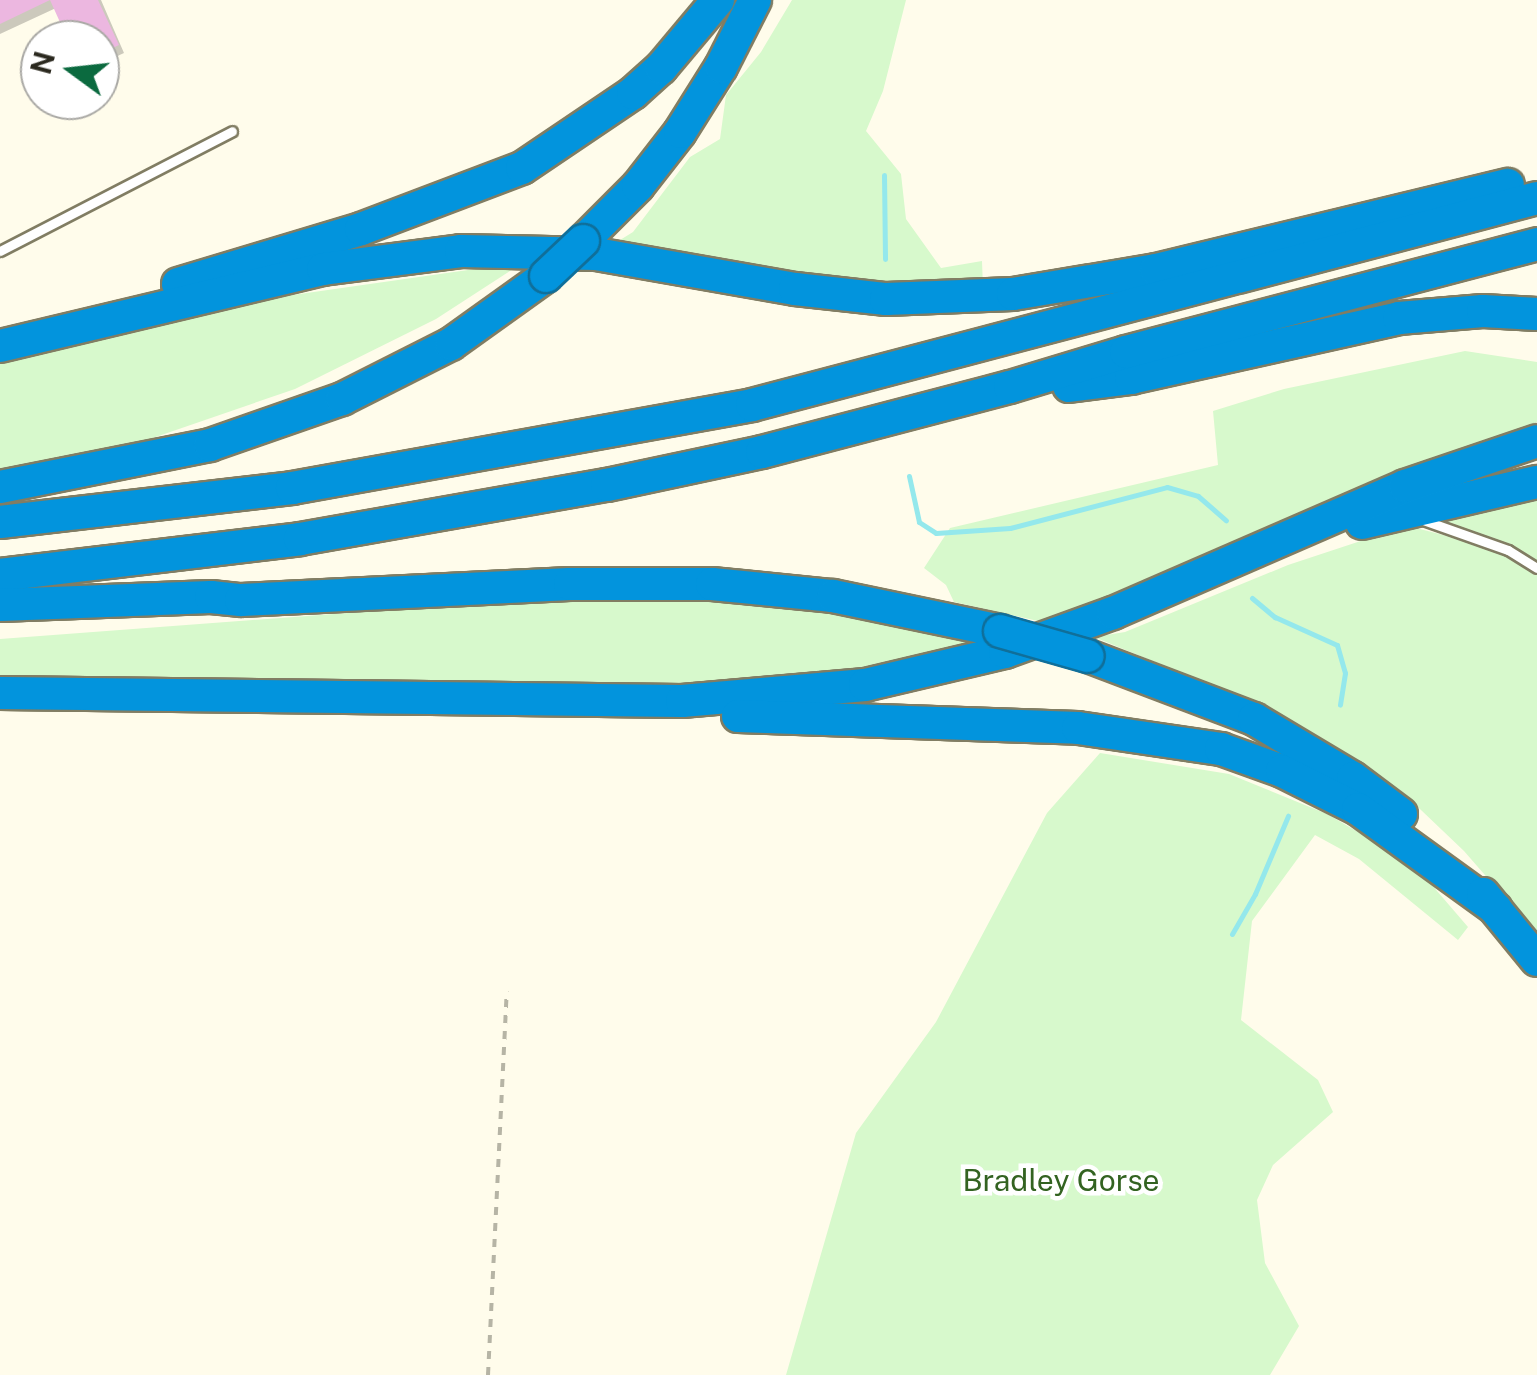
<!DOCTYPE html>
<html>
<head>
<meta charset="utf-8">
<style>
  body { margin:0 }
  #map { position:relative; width:1537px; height:1375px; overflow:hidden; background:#fffceb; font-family:"Public Sans",sans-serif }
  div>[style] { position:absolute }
  .green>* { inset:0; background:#d7f9cc }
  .shadow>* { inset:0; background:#0003 }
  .stream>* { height:5px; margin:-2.5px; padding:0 2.5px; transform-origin:2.5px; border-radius:2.5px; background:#94e8ec }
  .building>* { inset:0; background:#ecb7e0 }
  .path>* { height:4px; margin-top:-2px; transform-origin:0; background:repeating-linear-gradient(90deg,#b6b4a5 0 8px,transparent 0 16px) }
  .roads { filter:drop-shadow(2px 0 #817d63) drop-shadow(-2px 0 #817d63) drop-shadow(0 2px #817d63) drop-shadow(0 -2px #817d63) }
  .lane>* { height:9px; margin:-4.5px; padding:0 4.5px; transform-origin:4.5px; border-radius:4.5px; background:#fff }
  .highway>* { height:32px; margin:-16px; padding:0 16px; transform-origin:16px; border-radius:16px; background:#0294dd }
  .bridges { filter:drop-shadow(2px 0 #106f9a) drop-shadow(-2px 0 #106f9a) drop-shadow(0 2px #106f9a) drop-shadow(0 -2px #106f9a) }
  .highway-bridge>* { height:32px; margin:-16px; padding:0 16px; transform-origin:16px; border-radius:16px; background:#0294dd }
  span { translate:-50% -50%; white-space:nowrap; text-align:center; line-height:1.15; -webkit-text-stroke:9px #fff; paint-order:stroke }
  .park-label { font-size:30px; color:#336321 }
  .north { position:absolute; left:20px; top:20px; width:100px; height:100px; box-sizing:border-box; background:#fff; border:2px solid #aaa9a5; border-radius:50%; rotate:285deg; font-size:28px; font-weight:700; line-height:40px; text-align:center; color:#2b291f }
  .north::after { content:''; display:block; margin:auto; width:35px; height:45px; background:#0b6a3f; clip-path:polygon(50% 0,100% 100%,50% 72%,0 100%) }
</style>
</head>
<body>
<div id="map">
  <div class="green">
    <div style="clip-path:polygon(792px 0,906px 0,883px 91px,866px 131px,901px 174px,906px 219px,941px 268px,982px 261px,983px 288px,925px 291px,604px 250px,633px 232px,690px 157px,720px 139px,726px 95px,761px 52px)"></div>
    <div style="clip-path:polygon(524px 262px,436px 319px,295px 389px,144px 441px,0 470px,0 354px,215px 306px)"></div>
    <div style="clip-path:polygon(1465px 351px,1537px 362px,1537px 422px,1047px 623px,954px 602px,946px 585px,924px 568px,950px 528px,1218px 465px,1213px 411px,1284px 389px)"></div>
    <div style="clip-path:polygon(1537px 497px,1537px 935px,1464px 851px,1400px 790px,1267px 708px,1094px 637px,1125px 632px,1288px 565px,1397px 529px,1420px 529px,1459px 539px,1438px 519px)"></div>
    <div style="clip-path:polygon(560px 597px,736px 600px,903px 623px,990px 646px,944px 658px,753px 688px,0 680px,0 639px)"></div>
    <div style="clip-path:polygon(1100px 753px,1229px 774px,1327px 814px,1377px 843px,1431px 884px,1468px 927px,1458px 940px,1359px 859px,1315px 835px,1252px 921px,1241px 1020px,1318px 1080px,1333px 1112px,1273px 1165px,1257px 1200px,1265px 1263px,1299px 1326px,1270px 1375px,786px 1375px,856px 1133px,936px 1022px,1047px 813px)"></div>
  </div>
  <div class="shadow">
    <div style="clip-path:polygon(0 0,101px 0,124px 53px,100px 64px,100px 40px,71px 40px,56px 8px,0 34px)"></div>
  </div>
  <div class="stream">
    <div style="left:884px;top:175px;width:84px;rotate:89.3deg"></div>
    <div style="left:909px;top:476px;width:47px;rotate:77.7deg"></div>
    <div style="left:919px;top:522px;width:20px;rotate:33deg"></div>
    <div style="left:936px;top:533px;width:74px;rotate:-3.9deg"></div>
    <div style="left:1010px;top:528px;width:162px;rotate:-14.6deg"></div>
    <div style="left:1167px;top:487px;width:32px;rotate:16deg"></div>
    <div style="left:1198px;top:496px;width:37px;rotate:41deg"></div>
    <div style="left:1252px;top:598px;width:30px;rotate:40deg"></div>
    <div style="left:1275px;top:617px;width:68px;rotate:24.3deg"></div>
    <div style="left:1337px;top:645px;width:29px;rotate:74deg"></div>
    <div style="left:1345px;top:673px;width:32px;rotate:99deg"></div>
    <div style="left:1232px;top:934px;width:46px;rotate:-60.1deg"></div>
    <div style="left:1255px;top:894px;width:85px;rotate:-67.1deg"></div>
  </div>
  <div class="building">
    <div style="clip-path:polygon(0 0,98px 0,119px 45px,100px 54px,100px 40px,68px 40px,50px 0,0 24px)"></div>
  </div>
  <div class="path">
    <div style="left:488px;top:1375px;width:384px;rotate:-87.2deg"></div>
  </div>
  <div class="roads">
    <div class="lane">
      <div style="left:0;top:251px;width:261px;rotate:-27.3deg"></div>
      <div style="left:1423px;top:520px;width:90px;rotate:19.4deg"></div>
      <div style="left:1508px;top:550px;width:34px;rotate:32deg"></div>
    </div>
    <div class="highway">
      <div style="left:583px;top:241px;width:78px;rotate:-45deg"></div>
      <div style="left:638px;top:186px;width:68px;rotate:-52.1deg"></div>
      <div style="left:680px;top:132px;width:77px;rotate:-57.8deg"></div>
      <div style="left:721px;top:67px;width:75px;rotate:-63.1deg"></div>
      <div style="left:178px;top:284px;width:191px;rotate:-16.7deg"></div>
      <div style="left:361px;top:229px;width:172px;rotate:-20.8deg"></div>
      <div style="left:522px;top:168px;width:134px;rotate:-34deg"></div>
      <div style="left:633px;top:93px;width:38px;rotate:-42deg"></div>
      <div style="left:661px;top:68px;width:89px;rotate:-50deg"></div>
      <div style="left:0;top:346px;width:332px;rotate:-13.4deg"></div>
      <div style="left:323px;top:269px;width:139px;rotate:-7.4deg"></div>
      <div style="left:461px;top:251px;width:135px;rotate:1.3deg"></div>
      <div style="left:596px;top:254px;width:202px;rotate:10deg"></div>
      <div style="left:795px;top:289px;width:92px;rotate:6.3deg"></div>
      <div style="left:886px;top:299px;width:127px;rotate:-2.3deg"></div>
      <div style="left:1013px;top:294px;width:145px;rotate:-9.5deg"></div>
      <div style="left:1156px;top:270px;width:362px;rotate:-13.6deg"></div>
      <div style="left:1069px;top:386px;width:63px;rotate:-7.4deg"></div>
      <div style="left:1131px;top:378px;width:275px;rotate:-12.6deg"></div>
      <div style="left:1399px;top:318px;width:84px;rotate:-4.8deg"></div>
      <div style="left:1483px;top:311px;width:54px;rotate:3.2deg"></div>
      <div style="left:0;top:487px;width:214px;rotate:-11.3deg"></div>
      <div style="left:210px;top:445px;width:140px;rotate:-19.2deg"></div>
      <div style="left:342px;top:399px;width:122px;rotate:-26.8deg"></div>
      <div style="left:451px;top:344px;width:117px;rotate:-35.6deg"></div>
      <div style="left:0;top:522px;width:294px;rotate:-6.6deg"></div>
      <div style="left:292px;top:488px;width:467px;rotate:-10.2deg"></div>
      <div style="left:752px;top:405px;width:812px;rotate:-14.77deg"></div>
      <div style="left:1362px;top:523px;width:180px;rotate:-13.2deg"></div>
      <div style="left:0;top:575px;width:302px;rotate:-6.8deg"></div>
      <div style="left:300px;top:539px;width:312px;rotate:-10deg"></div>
      <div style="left:607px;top:485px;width:158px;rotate:-12deg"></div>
      <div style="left:762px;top:452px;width:256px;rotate:-14.7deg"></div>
      <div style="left:1010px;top:387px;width:121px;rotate:-16.8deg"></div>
      <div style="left:1126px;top:352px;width:425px;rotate:-14.7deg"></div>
      <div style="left:0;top:605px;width:211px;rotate:-2.2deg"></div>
      <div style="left:211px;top:597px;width:30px;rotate:6deg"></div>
      <div style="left:241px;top:600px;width:329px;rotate:-2.8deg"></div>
      <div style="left:570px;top:584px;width:142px"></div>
      <div style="left:712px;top:584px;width:122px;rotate:5.7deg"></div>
      <div style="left:833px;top:596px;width:171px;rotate:11.8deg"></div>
      <div style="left:1088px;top:656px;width:178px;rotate:20.8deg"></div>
      <div style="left:1254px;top:719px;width:115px;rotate:30.8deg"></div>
      <div style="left:1353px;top:778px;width:60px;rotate:36.9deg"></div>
      <div style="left:0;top:693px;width:682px;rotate:0.67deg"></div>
      <div style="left:682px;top:701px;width:184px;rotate:-5deg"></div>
      <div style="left:865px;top:685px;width:144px;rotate:-13.3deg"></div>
      <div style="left:1005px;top:652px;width:115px;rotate:-19.9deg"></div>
      <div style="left:1113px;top:613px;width:318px;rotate:-23.5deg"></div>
      <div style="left:1405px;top:486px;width:139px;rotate:-18.8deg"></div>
      <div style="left:738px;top:716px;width:340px;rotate:2deg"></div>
      <div style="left:1078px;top:728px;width:145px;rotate:8.4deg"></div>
      <div style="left:1221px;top:749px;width:65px;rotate:19.8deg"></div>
      <div style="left:1282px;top:771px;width:85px;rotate:26.6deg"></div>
      <div style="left:1358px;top:809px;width:170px;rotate:35.9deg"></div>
      <div style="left:1483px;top:894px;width:85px;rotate:50.7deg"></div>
    </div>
  </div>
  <div class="bridges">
    <div class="highway-bridge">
      <div style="left:546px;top:276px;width:51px;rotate:-43.4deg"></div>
      <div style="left:1000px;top:631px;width:91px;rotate:15.9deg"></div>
    </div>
  </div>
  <div class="park-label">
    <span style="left:1061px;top:1180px">Bradley Gorse</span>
  </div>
  <div class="north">N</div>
</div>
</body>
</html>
